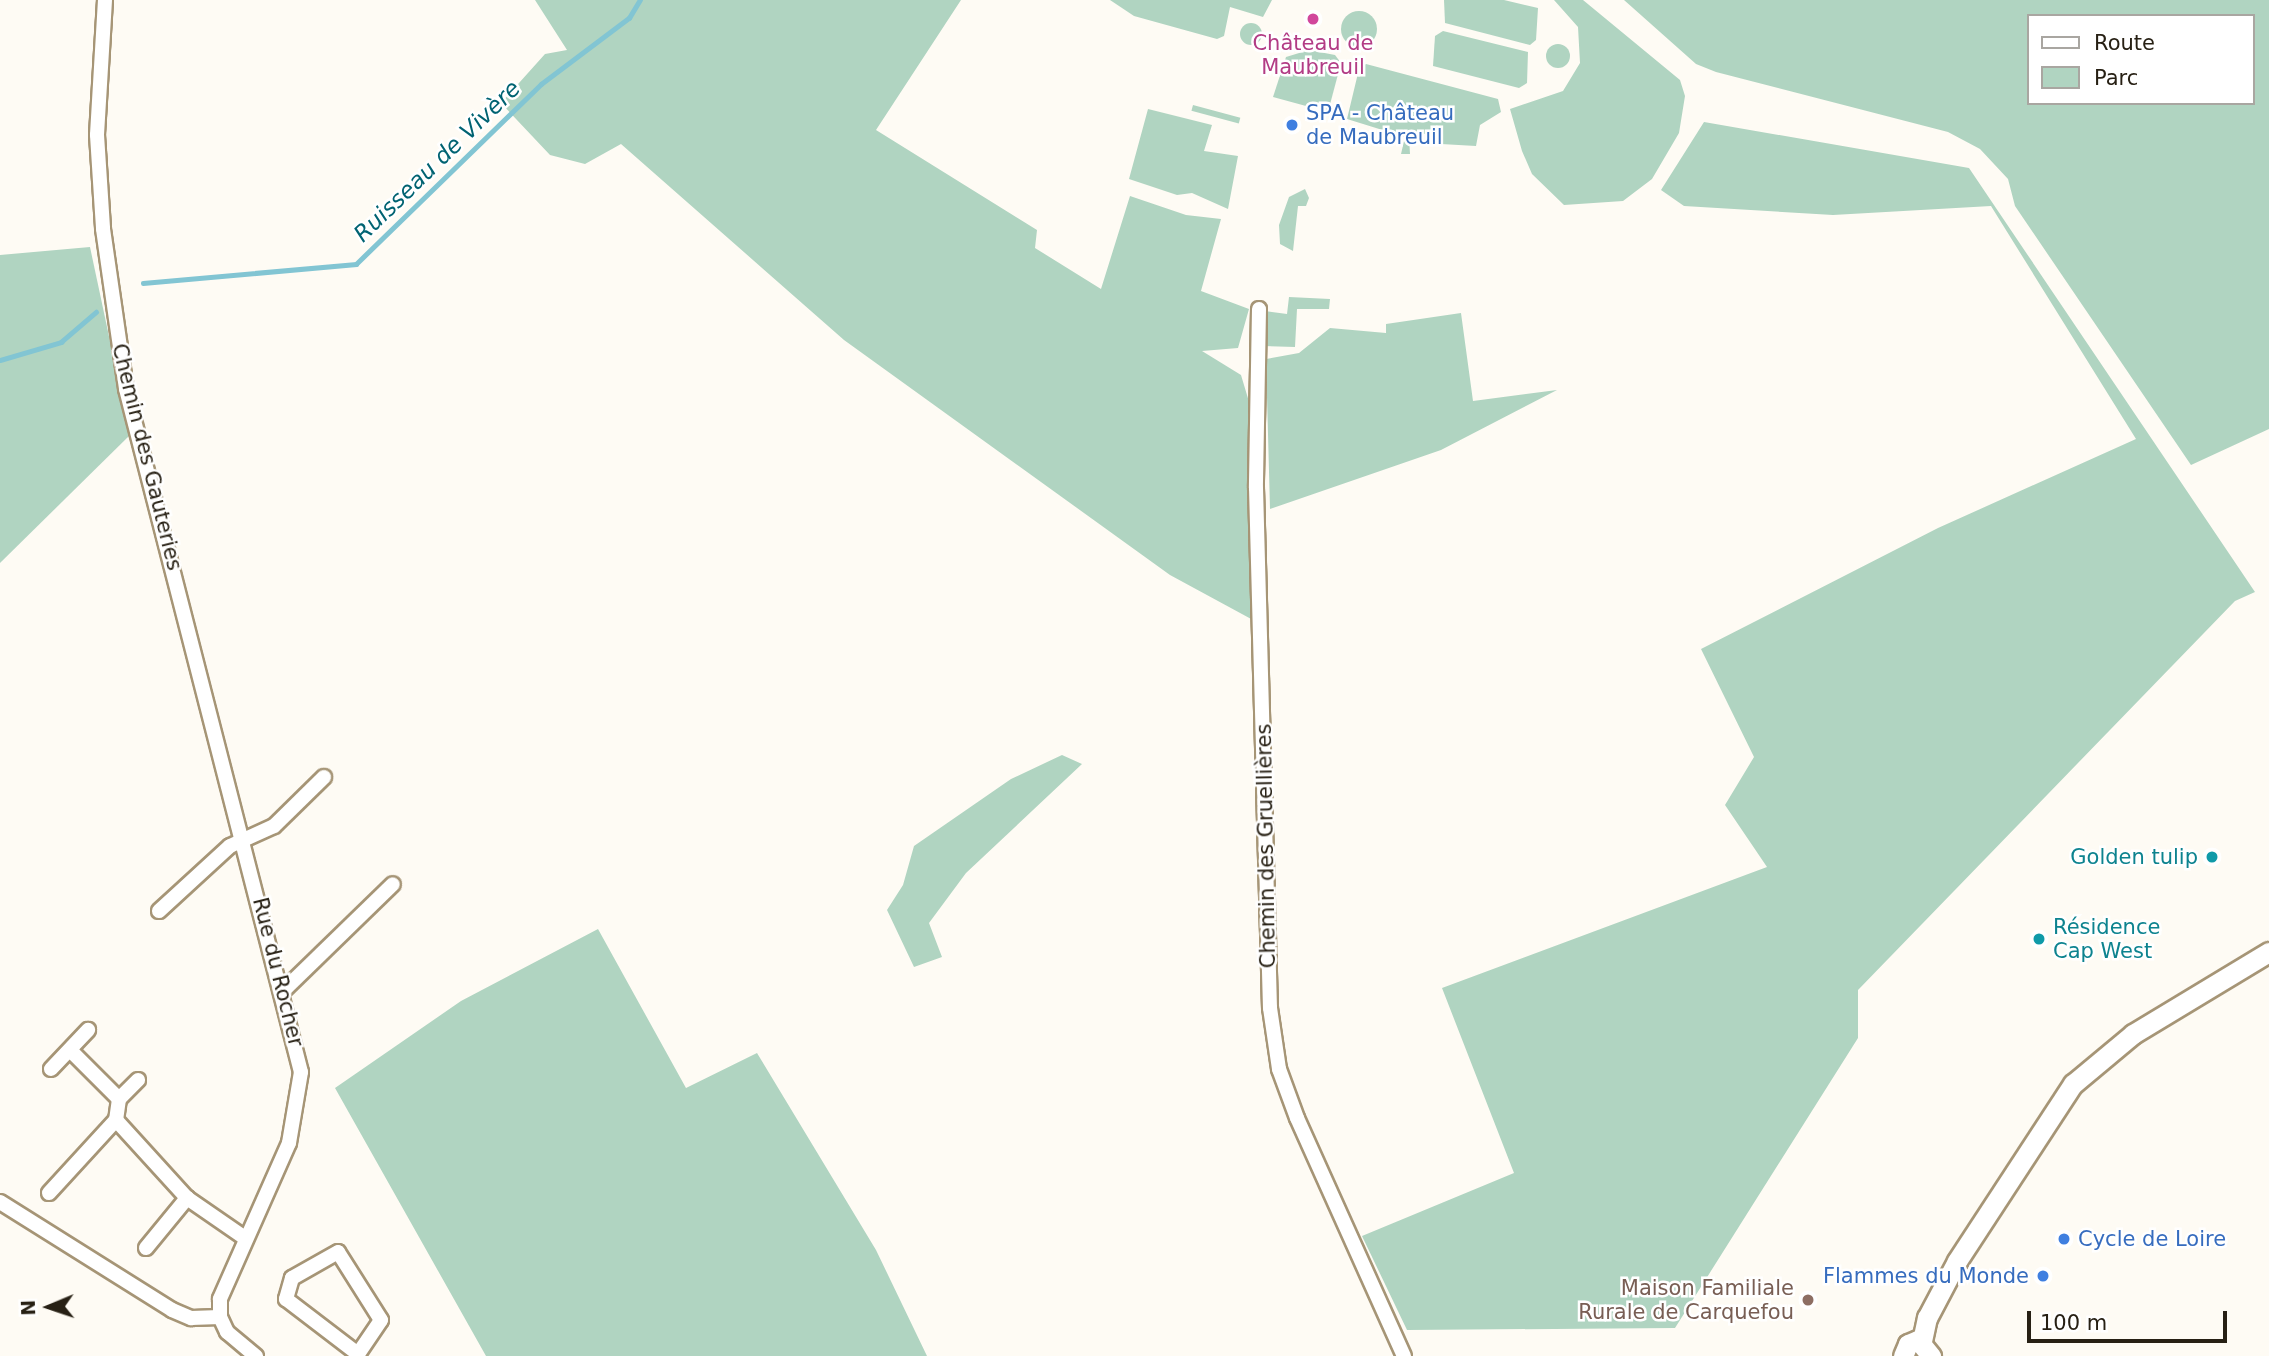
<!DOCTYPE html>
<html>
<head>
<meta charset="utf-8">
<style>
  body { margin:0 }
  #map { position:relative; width:2269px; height:1356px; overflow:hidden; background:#fefbf4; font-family:"DejaVu Sans",sans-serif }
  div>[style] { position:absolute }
  .green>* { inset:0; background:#b0d4c1; transform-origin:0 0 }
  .round { border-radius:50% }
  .stream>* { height:4.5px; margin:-2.25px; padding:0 2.25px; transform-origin:2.25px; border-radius:2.25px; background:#82c5d3 }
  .roads { filter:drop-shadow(2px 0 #a69576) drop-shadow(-2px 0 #a69576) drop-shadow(0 2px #a69576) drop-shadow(0 -2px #a69576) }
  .street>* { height:14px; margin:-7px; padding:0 7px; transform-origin:7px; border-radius:7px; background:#fff }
  .secondary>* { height:19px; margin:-9.5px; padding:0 9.5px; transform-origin:9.5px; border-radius:9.5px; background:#fff }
  .dots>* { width:19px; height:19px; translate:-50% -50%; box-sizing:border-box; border:4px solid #fff; border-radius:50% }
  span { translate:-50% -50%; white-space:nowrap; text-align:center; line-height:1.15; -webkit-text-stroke:5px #fff; paint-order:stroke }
  .hotel-label { font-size:21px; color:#b23c85 }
  .shop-label { font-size:21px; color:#366cbe }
  .left { translate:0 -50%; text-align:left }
  .right { translate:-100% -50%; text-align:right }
  .street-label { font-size:21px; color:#272014 }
  .culture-label { font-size:21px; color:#0d838f }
  .education-label { font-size:21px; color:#785e54 }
  .water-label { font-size:23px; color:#006372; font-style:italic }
  .legend { position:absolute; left:2027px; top:14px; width:228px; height:91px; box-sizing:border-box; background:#fff; border:2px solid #a9a6a1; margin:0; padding:9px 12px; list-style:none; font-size:21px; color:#272014 }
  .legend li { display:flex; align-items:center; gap:14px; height:35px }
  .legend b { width:35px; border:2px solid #a9a6a1 }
  .north { position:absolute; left:14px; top:1272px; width:70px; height:70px; -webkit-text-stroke:5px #fff; paint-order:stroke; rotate:268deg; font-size:19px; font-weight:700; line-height:28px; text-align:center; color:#272014 }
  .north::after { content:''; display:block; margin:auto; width:24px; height:32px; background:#272014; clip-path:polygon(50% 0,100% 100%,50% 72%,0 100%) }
  .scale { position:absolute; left:2027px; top:1311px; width:200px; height:32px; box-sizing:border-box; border:4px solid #272014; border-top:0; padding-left:9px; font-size:21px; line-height:24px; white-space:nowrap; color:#272014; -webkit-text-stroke:5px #fff; paint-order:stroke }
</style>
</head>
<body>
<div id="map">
  <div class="green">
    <div style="clip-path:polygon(535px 0,961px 0,876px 130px,1037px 230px,1035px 248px,1101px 289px,1130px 196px,1186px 215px,1221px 219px,1201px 291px,1249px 309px,1238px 348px,1202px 351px,1241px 375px,1250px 405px,1253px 620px,1170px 575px,844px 340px,621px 144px,585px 164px,550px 155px,501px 103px,545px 54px,567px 50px)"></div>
    <div style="clip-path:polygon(1110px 0,1272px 0,1263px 17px,1230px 7px,1224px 36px,1217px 39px,1134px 16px)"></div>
    <div style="clip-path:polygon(1444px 0,1504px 0,1538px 8px,1536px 40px,1530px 45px,1445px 23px)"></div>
    <div style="clip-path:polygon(1554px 0,1583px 0,1680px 80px,1685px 96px,1679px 133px,1652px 179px,1623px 201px,1564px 205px,1532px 174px,1522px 151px,1510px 109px,1563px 91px,1580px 63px,1578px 27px)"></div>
    <div style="clip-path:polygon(evenodd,1624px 0,2269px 0,2269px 429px,2191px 465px,2015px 206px,2008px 179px,1980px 149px,1948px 132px,1716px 72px,1696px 64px,1624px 0,2029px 16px,2253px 16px,2253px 103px,2029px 103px,2029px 16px)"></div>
    <div class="round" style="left:1341px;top:11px;width:36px;height:36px"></div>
    <div class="round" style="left:1240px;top:23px;width:22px;height:22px"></div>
    <div style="clip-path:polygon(1443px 31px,1528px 52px,1527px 83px,1519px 88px,1433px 66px,1435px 36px)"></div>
    <div class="round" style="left:1546px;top:44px;width:24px;height:24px"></div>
    <div style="clip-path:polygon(1309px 50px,1335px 55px,1341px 63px,1328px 112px,1273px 97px,1286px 57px)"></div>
    <div style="clip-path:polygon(1366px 64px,1498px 99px,1501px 112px,1480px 125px,1476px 146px,1441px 144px,1438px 132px,1409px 136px,1410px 154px,1401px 154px,1405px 137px,1347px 119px,1359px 69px)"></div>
    <div style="left:1193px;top:105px;width:49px;height:6px;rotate:15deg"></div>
    <div style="clip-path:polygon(1148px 109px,1212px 125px,1204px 151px,1238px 156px,1228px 209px,1192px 193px,1177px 195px,1129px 179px)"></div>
    <div style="clip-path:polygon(1704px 122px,1969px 168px,2255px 592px,2235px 601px,1858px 990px,1858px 1038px,1675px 1328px,1407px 1330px,1362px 1236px,1514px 1173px,1442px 988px,1767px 867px,1725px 805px,1754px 757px,1701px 649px,1938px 528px,2136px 439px,1991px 206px,1833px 215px,1684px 206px,1661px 190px)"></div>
    <div style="clip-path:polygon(1305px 189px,1309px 198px,1306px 206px,1298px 206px,1293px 251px,1280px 244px,1279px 225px,1289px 197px)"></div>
    <div style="clip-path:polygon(90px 247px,130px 435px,0 563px,0 255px)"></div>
    <div style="clip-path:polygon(1289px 297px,1330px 299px,1329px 309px,1297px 309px,1295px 347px,1263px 346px,1265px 311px,1287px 314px)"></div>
    <div style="clip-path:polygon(1461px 313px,1473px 401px,1557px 390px,1441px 450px,1270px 509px,1266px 359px,1299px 353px,1330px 328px,1386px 333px,1386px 324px)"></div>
    <div style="clip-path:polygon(1062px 755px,1082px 764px,966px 873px,929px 923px,942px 957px,914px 967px,887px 910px,903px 885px,914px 846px,1011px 779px)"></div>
    <div style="clip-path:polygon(598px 929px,686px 1088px,757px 1053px,876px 1250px,927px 1356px,486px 1356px,335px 1088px,461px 1001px)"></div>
  </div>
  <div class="stream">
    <div style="left:143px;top:283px;width:214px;rotate:-5.1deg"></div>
    <div style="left:356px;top:264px;width:258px;rotate:-44.2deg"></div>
    <div style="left:541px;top:84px;width:110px;rotate:-36.9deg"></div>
    <div style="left:629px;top:18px;width:21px;rotate:-59deg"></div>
    <div style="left:0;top:360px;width:64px;rotate:-16.4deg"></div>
    <div style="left:61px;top:342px;width:46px;rotate:-40.6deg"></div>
  </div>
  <div class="roads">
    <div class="street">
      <div style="left:105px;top:0;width:135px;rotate:93.4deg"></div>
      <div style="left:97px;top:135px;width:94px;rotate:86.3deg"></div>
      <div style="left:103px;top:229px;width:162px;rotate:81.8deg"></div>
      <div style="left:126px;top:389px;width:705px;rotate:75.63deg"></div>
      <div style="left:301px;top:1072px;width:72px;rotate:99.6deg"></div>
      <div style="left:289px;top:1143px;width:171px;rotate:113.9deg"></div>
      <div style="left:220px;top:1299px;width:18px;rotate:90deg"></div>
      <div style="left:1259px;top:309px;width:179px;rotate:91deg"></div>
      <div style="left:1256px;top:488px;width:520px;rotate:88.46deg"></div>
      <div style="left:1270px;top:1008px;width:62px;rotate:81.6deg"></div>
      <div style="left:1279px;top:1069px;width:52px;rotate:69.8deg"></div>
      <div style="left:1297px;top:1118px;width:261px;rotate:65.8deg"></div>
      <div style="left:159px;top:911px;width:96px;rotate:-42.5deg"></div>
      <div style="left:230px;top:846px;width:48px;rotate:-24.4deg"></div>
      <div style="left:274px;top:826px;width:70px;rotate:-44.4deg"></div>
      <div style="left:283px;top:991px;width:153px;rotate:-44.2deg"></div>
      <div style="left:70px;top:1050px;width:69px;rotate:45deg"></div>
      <div style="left:119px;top:1099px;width:21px;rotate:98deg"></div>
      <div style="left:116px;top:1120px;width:105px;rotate:47.7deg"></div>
      <div style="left:187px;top:1198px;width:70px;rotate:34.6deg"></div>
      <div style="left:51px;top:1069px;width:54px;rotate:-46.5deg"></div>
      <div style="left:119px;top:1099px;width:27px;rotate:-45deg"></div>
      <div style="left:49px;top:1193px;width:99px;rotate:-47.5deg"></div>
      <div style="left:0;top:1202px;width:203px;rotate:32.1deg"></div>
      <div style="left:172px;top:1310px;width:21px;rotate:23deg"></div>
      <div style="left:191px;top:1318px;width:29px;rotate:-2deg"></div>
      <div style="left:220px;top:1317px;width:17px;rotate:65deg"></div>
      <div style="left:227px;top:1332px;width:38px;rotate:40deg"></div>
      <div style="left:146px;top:1248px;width:65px;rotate:-50.6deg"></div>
      <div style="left:357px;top:1356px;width:2px;rotate:-63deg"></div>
      <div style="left:358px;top:1354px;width:41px;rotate:-55.9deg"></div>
      <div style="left:381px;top:1320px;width:80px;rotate:-122.3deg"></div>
      <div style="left:338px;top:1252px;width:53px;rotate:150.5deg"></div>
      <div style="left:292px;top:1278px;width:22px;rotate:106deg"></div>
      <div style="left:286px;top:1299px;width:91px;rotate:37.4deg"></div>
    </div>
    <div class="secondary">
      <div style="left:1922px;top:1341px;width:24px;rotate:-78deg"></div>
      <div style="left:1927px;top:1318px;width:64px;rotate:-62.2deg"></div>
      <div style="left:1957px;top:1261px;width:212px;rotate:-56.8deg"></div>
      <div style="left:2073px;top:1084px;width:78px;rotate:-39.8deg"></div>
      <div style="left:2133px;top:1034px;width:159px;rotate:-31.1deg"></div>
      <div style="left:1903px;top:1356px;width:13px;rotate:-67deg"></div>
      <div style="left:1908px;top:1344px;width:11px;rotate:-22deg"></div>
      <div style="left:1918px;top:1340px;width:21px;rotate:51deg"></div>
    </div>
  </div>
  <div class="dots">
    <div style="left:1313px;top:19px;background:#d1479c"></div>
    <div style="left:1292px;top:125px;background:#3f7fe0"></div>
    <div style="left:2212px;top:857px;background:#0f9aa8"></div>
    <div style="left:2039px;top:939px;background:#0f9aa8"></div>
    <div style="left:2064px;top:1239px;background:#3f7fe0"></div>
    <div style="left:2043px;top:1276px;background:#3f7fe0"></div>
    <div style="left:1808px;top:1300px;background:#8d6e63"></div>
  </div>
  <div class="hotel-label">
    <span style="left:1313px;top:55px">Château de<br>Maubreuil</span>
  </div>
  <div class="shop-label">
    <span class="left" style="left:1306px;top:125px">SPA - Château<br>de Maubreuil</span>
    <span class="left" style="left:2078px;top:1239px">Cycle de Loire</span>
    <span class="right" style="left:2029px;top:1276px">Flammes du Monde</span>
  </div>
  <div class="street-label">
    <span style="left:147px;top:457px;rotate:76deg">Chemin des Gauteries</span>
    <span style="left:1266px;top:846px;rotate:-91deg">Chemin des Gruellières</span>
    <span style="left:278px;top:972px;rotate:76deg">Rue du Rocher</span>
  </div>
  <div class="culture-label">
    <span class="right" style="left:2198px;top:857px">Golden tulip</span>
    <span class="left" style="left:2053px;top:939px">Résidence<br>Cap West</span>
  </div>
  <div class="education-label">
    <span class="right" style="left:1794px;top:1300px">Maison Familiale<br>Rurale de Carquefou</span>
  </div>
  <div class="water-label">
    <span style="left:437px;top:161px;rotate:-44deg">Ruisseau de Vivère</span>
  </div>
  <ul class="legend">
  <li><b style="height:9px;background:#fff"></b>Route</li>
  <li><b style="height:19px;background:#b0d4c1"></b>Parc</li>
  </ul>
  <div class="north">N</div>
  <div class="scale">100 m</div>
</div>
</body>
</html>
